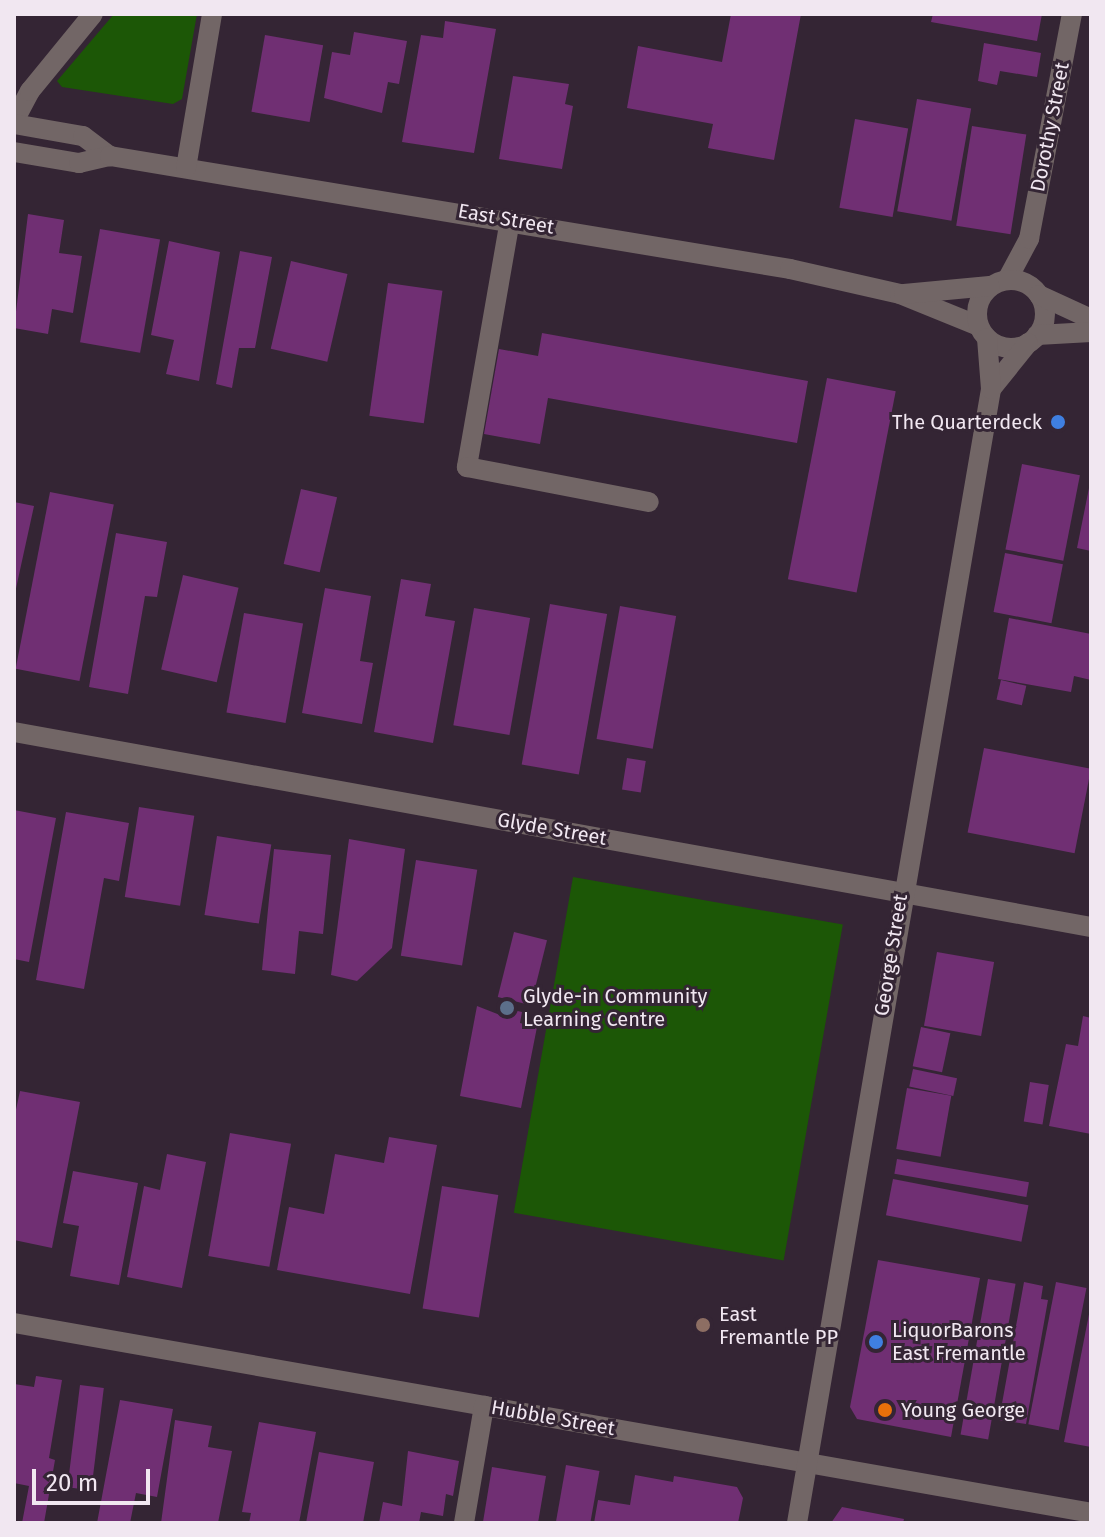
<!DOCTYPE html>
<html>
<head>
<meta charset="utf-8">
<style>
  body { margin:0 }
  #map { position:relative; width:1105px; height:1537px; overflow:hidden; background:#342534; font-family:"Fira Sans",sans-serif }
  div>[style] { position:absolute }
  .green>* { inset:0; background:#1c5706; transform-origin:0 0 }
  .building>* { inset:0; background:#702f73; transform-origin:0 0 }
  .minor>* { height:20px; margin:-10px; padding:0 10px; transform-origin:10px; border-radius:10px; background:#726666 }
  .minor>.ring { margin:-10px; padding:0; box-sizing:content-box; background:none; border:20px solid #726666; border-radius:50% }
  .dots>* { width:22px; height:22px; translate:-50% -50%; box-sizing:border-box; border:4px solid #342534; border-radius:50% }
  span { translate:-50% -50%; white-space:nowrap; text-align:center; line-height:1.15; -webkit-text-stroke:6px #342534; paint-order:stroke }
  .street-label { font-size:20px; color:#f1e7f1 }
  .poi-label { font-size:20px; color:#f1e7f1 }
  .right { translate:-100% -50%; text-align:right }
  .left { translate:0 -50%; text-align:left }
  .frame { position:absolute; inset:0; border:16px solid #f1e7f1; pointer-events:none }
  .scale { position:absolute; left:32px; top:1469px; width:118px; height:36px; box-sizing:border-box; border:4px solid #f1e7f1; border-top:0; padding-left:10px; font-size:24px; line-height:28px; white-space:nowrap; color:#f1e7f1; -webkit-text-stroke:6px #342534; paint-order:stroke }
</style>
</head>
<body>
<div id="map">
  <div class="green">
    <div style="clip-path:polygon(114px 14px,197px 14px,182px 99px,173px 104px,62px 87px,57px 81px)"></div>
    <div style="left:573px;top:877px;width:274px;height:341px;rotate:10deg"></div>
  </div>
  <div class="building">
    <div style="clip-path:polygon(731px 14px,801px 14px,774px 160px,708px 148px,713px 124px,627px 108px,638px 46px,722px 62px)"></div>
    <div style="clip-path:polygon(933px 14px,1042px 14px,1037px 41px,931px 22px)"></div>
    <div style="clip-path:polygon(445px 21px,496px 29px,474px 153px,402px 142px,421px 35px,443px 38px)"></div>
    <div style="clip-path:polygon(354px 32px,407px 41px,399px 84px,388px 82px,382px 113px,324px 98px,332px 52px,350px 55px)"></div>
    <div style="left:265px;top:35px;width:59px;height:78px;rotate:10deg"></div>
    <div style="clip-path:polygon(984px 43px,1041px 53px,1037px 77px,1000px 71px,997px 85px,978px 81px)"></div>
    <div style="clip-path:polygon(513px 76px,569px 84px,565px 104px,573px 106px,562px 169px,499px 159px)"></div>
    <div style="left:917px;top:99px;width:55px;height:114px;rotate:10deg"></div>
    <div style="left:855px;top:119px;width:54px;height:90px;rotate:10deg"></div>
    <div style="left:972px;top:126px;width:55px;height:101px;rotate:9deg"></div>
    <div style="clip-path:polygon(28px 214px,64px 220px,59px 253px,82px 256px,73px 313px,52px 309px,48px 334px,14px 328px)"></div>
    <div style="left:100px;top:229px;width:61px;height:115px;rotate:10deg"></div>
    <div style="clip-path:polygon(169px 241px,220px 252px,199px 381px,166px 374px,174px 340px,151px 335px)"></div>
    <div style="clip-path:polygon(240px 251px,272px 257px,255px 348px,239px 348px,232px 388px,216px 384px)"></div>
    <div style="left:291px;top:261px;width:58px;height:90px;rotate:13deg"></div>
    <div style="left:388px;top:283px;width:55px;height:134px;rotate:8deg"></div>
    <div style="clip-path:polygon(542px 333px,808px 381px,797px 443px,548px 398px,540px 444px,484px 434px,499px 349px,538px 356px)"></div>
    <div style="left:827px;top:378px;width:70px;height:205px;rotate:11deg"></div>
    <div style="left:1022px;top:464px;width:59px;height:87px;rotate:11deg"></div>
    <div style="clip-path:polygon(1090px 483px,1091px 483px,1091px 551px,1077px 548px)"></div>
    <div style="left:301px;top:489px;width:37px;height:77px;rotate:13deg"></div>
    <div style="left:50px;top:492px;width:65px;height:180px;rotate:11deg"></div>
    <div style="clip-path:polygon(14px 502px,34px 506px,15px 593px,14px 593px)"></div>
    <div style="clip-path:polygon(116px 533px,167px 542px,157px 597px,145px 596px,128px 694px,89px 687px)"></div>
    <div style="left:1005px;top:553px;width:59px;height:60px;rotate:11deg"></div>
    <div style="left:183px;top:575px;width:57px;height:97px;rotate:13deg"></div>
    <div style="clip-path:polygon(401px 579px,431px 584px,425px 616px,455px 621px,433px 743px,374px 732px)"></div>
    <div style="clip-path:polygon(325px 588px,371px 596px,360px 661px,373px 663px,362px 724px,302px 713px)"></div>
    <div style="left:550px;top:604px;width:58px;height:163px;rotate:10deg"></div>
    <div style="left:620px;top:606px;width:57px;height:135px;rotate:10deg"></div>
    <div style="left:474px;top:608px;width:57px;height:119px;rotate:10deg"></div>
    <div style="left:244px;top:613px;width:60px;height:101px;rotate:10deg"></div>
    <div style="clip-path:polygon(1009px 618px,1091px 634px,1091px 680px,1074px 676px,1071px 692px,998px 679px)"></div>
    <div style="left:1001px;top:680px;width:26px;height:20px;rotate:13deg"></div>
    <div style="left:984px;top:748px;width:109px;height:86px;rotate:11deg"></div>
    <div style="left:627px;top:758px;width:19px;height:32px;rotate:9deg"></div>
    <div style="left:139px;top:807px;width:56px;height:91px;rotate:9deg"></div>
    <div style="clip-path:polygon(14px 810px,56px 818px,29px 962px,14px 959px)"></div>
    <div style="clip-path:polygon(66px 812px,129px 823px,119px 881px,104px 878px,84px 989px,36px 980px)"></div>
    <div style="left:217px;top:836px;width:55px;height:80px;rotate:9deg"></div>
    <div style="clip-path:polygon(349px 839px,405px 849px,392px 948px,357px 981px,331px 975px)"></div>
    <div style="clip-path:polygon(274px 849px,331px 855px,323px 934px,299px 931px,295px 974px,262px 970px)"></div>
    <div style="left:416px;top:860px;width:62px;height:97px;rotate:9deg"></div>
    <div style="left:514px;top:932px;width:34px;height:67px;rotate:14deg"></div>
    <div style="left:937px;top:952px;width:58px;height:75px;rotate:10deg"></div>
    <div style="clip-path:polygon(477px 1006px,500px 1015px,505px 1008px,522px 1012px,520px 1023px,537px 1027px,521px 1108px,460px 1096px)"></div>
    <div style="clip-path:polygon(1083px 1016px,1091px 1018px,1091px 1134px,1049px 1126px,1066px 1044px,1078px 1046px)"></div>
    <div style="left:921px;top:1027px;width:30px;height:40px;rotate:12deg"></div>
    <div style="left:913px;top:1069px;width:45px;height:18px;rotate:12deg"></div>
    <div style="left:1030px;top:1082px;width:19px;height:40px;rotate:9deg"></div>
    <div style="left:907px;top:1088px;width:45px;height:62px;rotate:10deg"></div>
    <div style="clip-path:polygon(20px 1091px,80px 1102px,52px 1248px,14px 1240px,14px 1119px)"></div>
    <div style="left:230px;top:1133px;width:62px;height:125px;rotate:10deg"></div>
    <div style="clip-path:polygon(389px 1137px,437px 1145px,410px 1294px,277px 1270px,289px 1207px,324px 1214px,335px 1154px,384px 1163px)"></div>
    <div style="clip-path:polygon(167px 1154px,206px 1162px,182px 1288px,127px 1277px,144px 1186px,160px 1190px)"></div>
    <div style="left:897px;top:1159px;width:134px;height:15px;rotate:10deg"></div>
    <div style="clip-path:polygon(73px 1171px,138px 1183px,119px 1285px,70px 1276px,79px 1226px,63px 1223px)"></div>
    <div style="left:893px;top:1179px;width:138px;height:37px;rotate:11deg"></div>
    <div style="left:442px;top:1186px;width:57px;height:124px;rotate:9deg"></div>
    <div style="clip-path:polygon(878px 1260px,980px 1278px,951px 1437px,857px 1419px,850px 1407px)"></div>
    <div style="left:988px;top:1279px;width:28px;height:158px;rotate:10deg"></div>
    <div style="clip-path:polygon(1024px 1282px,1043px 1286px,1041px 1299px,1048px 1300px,1026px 1424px,999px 1420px)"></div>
    <div style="left:1056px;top:1282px;width:31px;height:145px;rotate:11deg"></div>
    <div style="clip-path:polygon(1091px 1304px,1091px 1447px,1064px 1442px)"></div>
    <div style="clip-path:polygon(36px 1376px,62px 1380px,49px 1458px,55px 1460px,44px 1523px,22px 1523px,29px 1486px,14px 1483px,14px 1384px,34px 1387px)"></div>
    <div style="left:80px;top:1385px;width:24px;height:103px;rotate:7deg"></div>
    <div style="clip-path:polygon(120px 1400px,173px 1409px,157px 1497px,136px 1493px,130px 1523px,97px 1523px)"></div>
    <div style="clip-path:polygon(175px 1420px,212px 1426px,208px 1447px,232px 1451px,218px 1523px,161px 1523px)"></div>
    <div style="clip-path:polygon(259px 1422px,316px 1432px,299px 1523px,249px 1523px,251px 1513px,242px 1512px)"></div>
    <div style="clip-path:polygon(408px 1451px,459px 1461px,453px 1496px,446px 1494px,443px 1516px,421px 1512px,419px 1523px,379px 1523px,383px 1502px,402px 1506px)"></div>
    <div style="clip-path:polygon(319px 1452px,374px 1462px,363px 1523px,306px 1523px)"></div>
    <div style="left:566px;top:1465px;width:34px;height:59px;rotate:10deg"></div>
    <div style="clip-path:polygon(492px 1467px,546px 1476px,538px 1523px,483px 1522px)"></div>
    <div style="clip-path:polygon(635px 1475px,673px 1482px,674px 1476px,737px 1487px,743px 1498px,738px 1523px,594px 1523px,598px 1500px,630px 1505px)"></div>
    <div style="clip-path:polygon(842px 1507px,904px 1519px,903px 1523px,831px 1523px)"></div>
  </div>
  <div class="minor">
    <div style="left:14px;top:121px;width:34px;rotate:-62deg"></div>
    <div style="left:30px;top:91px;width:99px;rotate:-50.7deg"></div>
    <div style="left:14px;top:124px;width:70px;rotate:9.9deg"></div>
    <div style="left:83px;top:136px;width:34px;rotate:37deg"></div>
    <div style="left:14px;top:152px;width:66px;rotate:9.6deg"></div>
    <div style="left:79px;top:163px;width:32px;rotate:-13deg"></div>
    <div style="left:110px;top:156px;width:689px;rotate:9.43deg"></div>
    <div style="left:790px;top:269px;width:113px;rotate:12.8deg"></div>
    <div style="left:900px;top:294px;width:85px;rotate:22.1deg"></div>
    <div style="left:186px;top:168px;width:156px;rotate:-80.4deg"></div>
    <div style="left:510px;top:220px;width:251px;rotate:99.9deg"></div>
    <div style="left:467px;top:467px;width:185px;rotate:10.9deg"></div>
    <div style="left:1007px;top:280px;width:47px;rotate:-61.8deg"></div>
    <div style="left:1029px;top:239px;width:229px;rotate:-79.2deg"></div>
    <div class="ring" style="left:977px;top:280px;width:48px;height:48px"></div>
    <div style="left:904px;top:294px;width:86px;rotate:-5.3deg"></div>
    <div style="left:1039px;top:295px;width:57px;rotate:24.8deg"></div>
    <div style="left:1037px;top:335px;width:54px;rotate:-3.2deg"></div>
    <div style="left:991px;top:389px;width:59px;rotate:-51.2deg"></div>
    <div style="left:14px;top:732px;width:1095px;rotate:10.26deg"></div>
    <div style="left:14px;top:1323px;width:1094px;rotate:10deg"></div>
    <div style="left:464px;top:1523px;width:119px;rotate:-80.3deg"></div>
    <div style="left:797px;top:1523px;width:1150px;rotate:-80.29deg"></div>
    <div style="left:991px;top:389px;width:51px;rotate:-94.5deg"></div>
  </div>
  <div class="dots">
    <div style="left:1058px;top:422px;background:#3f7fe0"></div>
    <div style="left:507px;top:1008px;background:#5c6f8a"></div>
    <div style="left:703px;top:1325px;background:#8d6e63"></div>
    <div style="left:876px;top:1342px;background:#3f7fe0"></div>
    <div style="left:885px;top:1410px;background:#e8710a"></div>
  </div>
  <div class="street-label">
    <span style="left:1050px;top:127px;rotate:-79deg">Dorothy Street</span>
    <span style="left:506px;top:219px;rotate:10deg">East Street</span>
    <span style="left:552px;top:829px;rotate:10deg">Glyde Street</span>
    <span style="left:891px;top:955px;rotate:-81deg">George Street</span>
    <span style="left:553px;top:1418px;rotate:10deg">Hubble Street</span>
  </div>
  <div class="poi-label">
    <span class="right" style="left:1042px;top:422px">The Quarterdeck</span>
    <span class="left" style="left:523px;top:1008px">Glyde-in Community<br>Learning Centre</span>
    <span class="left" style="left:719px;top:1326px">East<br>Fremantle PP</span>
    <span class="left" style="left:892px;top:1342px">LiquorBarons<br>East Fremantle</span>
    <span class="left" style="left:901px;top:1410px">Young George</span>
  </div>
  <div class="frame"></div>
  <div class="scale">20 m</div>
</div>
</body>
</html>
